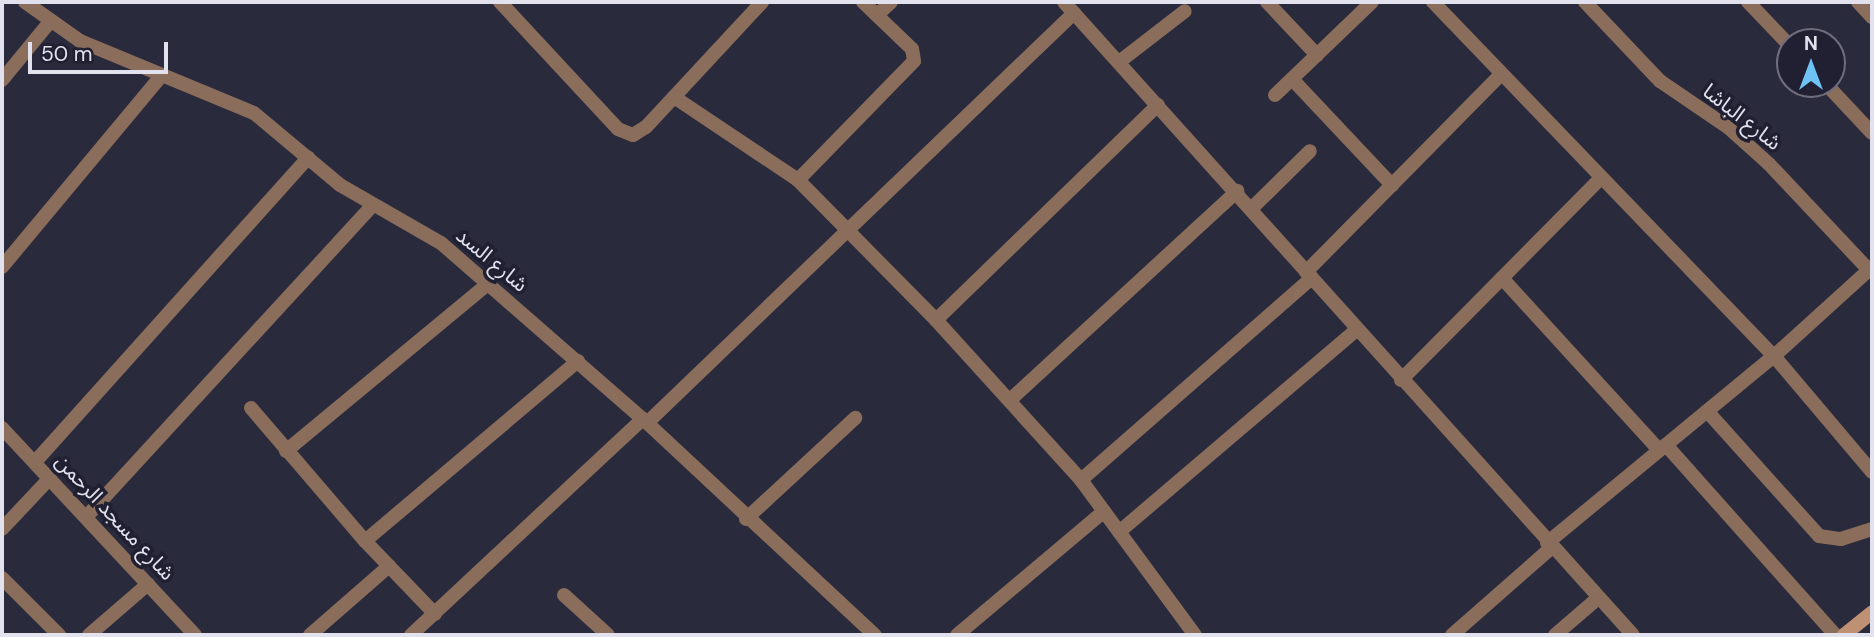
<!DOCTYPE html>
<html>
<head>
<meta charset="utf-8">
<style>
  body { margin:0 }
  #map { position:relative; width:1874px; height:637px; overflow:hidden; background:#2a2a3d; font-family:"DM Sans","Noto Sans Arabic",sans-serif }
  div>[style] { position:absolute }
  .street>* { height:14px; margin:-7px; padding:0 7px; transform-origin:7px; border-radius:7px; background:#8a6d5a }
  .secondary>* { height:14px; margin:-7px; padding:0 7px; transform-origin:7px; border-radius:7px; background:#be9172 }
  span { translate:-50% -50%; white-space:nowrap; text-align:center; line-height:1.15; -webkit-text-stroke:7px #212032; paint-order:stroke }
  .street-label { font-size:21px; color:#e1e2ee }
  .frame { position:absolute; inset:0; border:4px solid #e1e2ee; pointer-events:none }
  .north { position:absolute; left:1776px; top:28px; width:70px; height:70px; box-sizing:border-box; background:#212032; border:2px solid #6e6e7d; border-radius:50%; rotate:0deg; font-size:19px; font-weight:700; line-height:28px; text-align:center; color:#e1e2ee }
  .north::after { content:''; display:block; margin:auto; width:24px; height:32px; background:#6fc2f4; clip-path:polygon(50% 0,100% 100%,50% 72%,0 100%) }
  .scale { position:absolute; left:28px; top:42px; width:140px; height:32px; box-sizing:border-box; border:4px solid #e1e2ee; border-top:0; padding-left:9px; font-size:21px; line-height:24px; white-space:nowrap; color:#e1e2ee; -webkit-text-stroke:5px #212032; paint-order:stroke }
</style>
</head>
<body>
<div id="map">
  <div class="street">
    <div style="left:25px;top:2px;width:67px;rotate:35.3deg"></div>
    <div style="left:80px;top:41px;width:188px;rotate:22.5deg"></div>
    <div style="left:254px;top:113px;width:112px;rotate:39.9deg"></div>
    <div style="left:340px;top:185px;width:116px;rotate:29.9deg"></div>
    <div style="left:441px;top:243px;width:268px;rotate:41.1deg"></div>
    <div style="left:643px;top:419px;width:317px;rotate:43deg"></div>
    <div style="left:500px;top:2px;width:173px;rotate:47.1deg"></div>
    <div style="left:618px;top:129px;width:16px;rotate:22deg"></div>
    <div style="left:633px;top:135px;width:15px;rotate:-32deg"></div>
    <div style="left:646px;top:127px;width:171px;rotate:-47.1deg"></div>
    <div style="left:1064px;top:2px;width:851px;rotate:48.05deg"></div>
    <div style="left:1267px;top:2px;width:73px;rotate:46.7deg"></div>
    <div style="left:1433px;top:2px;width:492px;rotate:46.1deg"></div>
    <div style="left:1774px;top:356px;width:152px;rotate:49.8deg"></div>
    <div style="left:1585px;top:2px;width:109px;rotate:46.5deg"></div>
    <div style="left:1660px;top:81px;width:83px;rotate:34.3deg"></div>
    <div style="left:1729px;top:128px;width:54px;rotate:42deg"></div>
    <div style="left:1769px;top:164px;width:146px;rotate:46.7deg"></div>
    <div style="left:1748px;top:2px;width:61px;rotate:46.3deg"></div>
    <div style="left:1858px;top:2px;width:21px;rotate:47deg"></div>
    <div style="left:877px;top:15px;width:19px;rotate:-43deg"></div>
    <div style="left:1119px;top:62px;width:83px;rotate:-37.7deg"></div>
    <div style="left:1292px;top:79px;width:146px;rotate:46.7deg"></div>
    <div style="left:2px;top:80px;width:74px;rotate:-50.5deg"></div>
    <div style="left:1826px;top:84px;width:67px;rotate:46.8deg"></div>
    <div style="left:1275px;top:95px;width:134px;rotate:-43.8deg"></div>
    <div style="left:674px;top:97px;width:149px;rotate:33.8deg"></div>
    <div style="left:798px;top:180px;width:197px;rotate:45.4deg"></div>
    <div style="left:936px;top:320px;width:216px;rotate:47.8deg"></div>
    <div style="left:1081px;top:480px;width:192px;rotate:53.7deg"></div>
    <div style="left:798px;top:180px;width:166px;rotate:-45.7deg"></div>
    <div style="left:914px;top:61px;width:12px;rotate:-99deg"></div>
    <div style="left:912px;top:49px;width:68px;rotate:-136.2deg"></div>
    <div style="left:1252px;top:208px;width:81px;rotate:-44.5deg"></div>
    <div style="left:2px;top:267px;width:249px;rotate:-50.2deg"></div>
    <div style="left:1306px;top:272px;width:278px;rotate:-45.4deg"></div>
    <div style="left:1502px;top:278px;width:233px;rotate:47.6deg"></div>
    <div style="left:936px;top:320px;width:309px;rotate:-44.1deg"></div>
    <div style="left:1401px;top:380px;width:284px;rotate:-45.3deg"></div>
    <div style="left:1010px;top:400px;width:309px;rotate:-42.6deg"></div>
    <div style="left:251px;top:408px;width:175px;rotate:49.4deg"></div>
    <div style="left:365px;top:541px;width:101px;rotate:46.2deg"></div>
    <div style="left:1707px;top:411px;width:168px;rotate:48.1deg"></div>
    <div style="left:1819px;top:536px;width:22px;rotate:8deg"></div>
    <div style="left:1841px;top:539px;width:33px;rotate:-18deg"></div>
    <div style="left:647px;top:423px;width:592px;rotate:-43.84deg"></div>
    <div style="left:2px;top:428px;width:283px;rotate:47deg"></div>
    <div style="left:1666px;top:445px;width:254px;rotate:48.3deg"></div>
    <div style="left:286px;top:451px;width:264px;rotate:-39.6deg"></div>
    <div style="left:35px;top:462px;width:409px;rotate:-48.1deg"></div>
    <div style="left:1081px;top:480px;width:307px;rotate:-41.2deg"></div>
    <div style="left:87px;top:516px;width:421px;rotate:-47.4deg"></div>
    <div style="left:746px;top:519px;width:149px;rotate:-42.8deg"></div>
    <div style="left:2px;top:529px;width:70px;rotate:-46.7deg"></div>
    <div style="left:1119px;top:532px;width:311px;rotate:-40.4deg"></div>
    <div style="left:365px;top:541px;width:279px;rotate:-40.2deg"></div>
    <div style="left:1547px;top:543px;width:294px;rotate:-39.5deg"></div>
    <div style="left:1774px;top:356px;width:132px;rotate:-42.2deg"></div>
    <div style="left:2px;top:578px;width:81px;rotate:45deg"></div>
    <div style="left:564px;top:595px;width:59px;rotate:42.3deg"></div>
    <div style="left:89px;top:635px;width:78px;rotate:-40.8deg"></div>
    <div style="left:310px;top:635px;width:105px;rotate:-41.1deg"></div>
    <div style="left:411px;top:635px;width:317px;rotate:-43deg"></div>
    <div style="left:957px;top:635px;width:192px;rotate:-40.1deg"></div>
    <div style="left:1452px;top:635px;width:132px;rotate:-41.3deg"></div>
    <div style="left:1555px;top:635px;width:57px;rotate:-40.7deg"></div>
  </div>
  <div class="secondary">
    <div style="left:1844px;top:635px;width:36px;rotate:-39deg"></div>
  </div>
  <div class="street-label">
    <span style="left:1742px;top:117px;rotate:38deg">شارع الباشا</span>
    <span style="left:492px;top:260px;rotate:40deg">شارع السد</span>
    <span style="left:115px;top:517px;rotate:47deg">شارع مسجد الرحمن</span>
  </div>
  <div class="frame"></div>
  <div class="north">N</div>
  <div class="scale">50 m</div>
</div>
</body>
</html>
